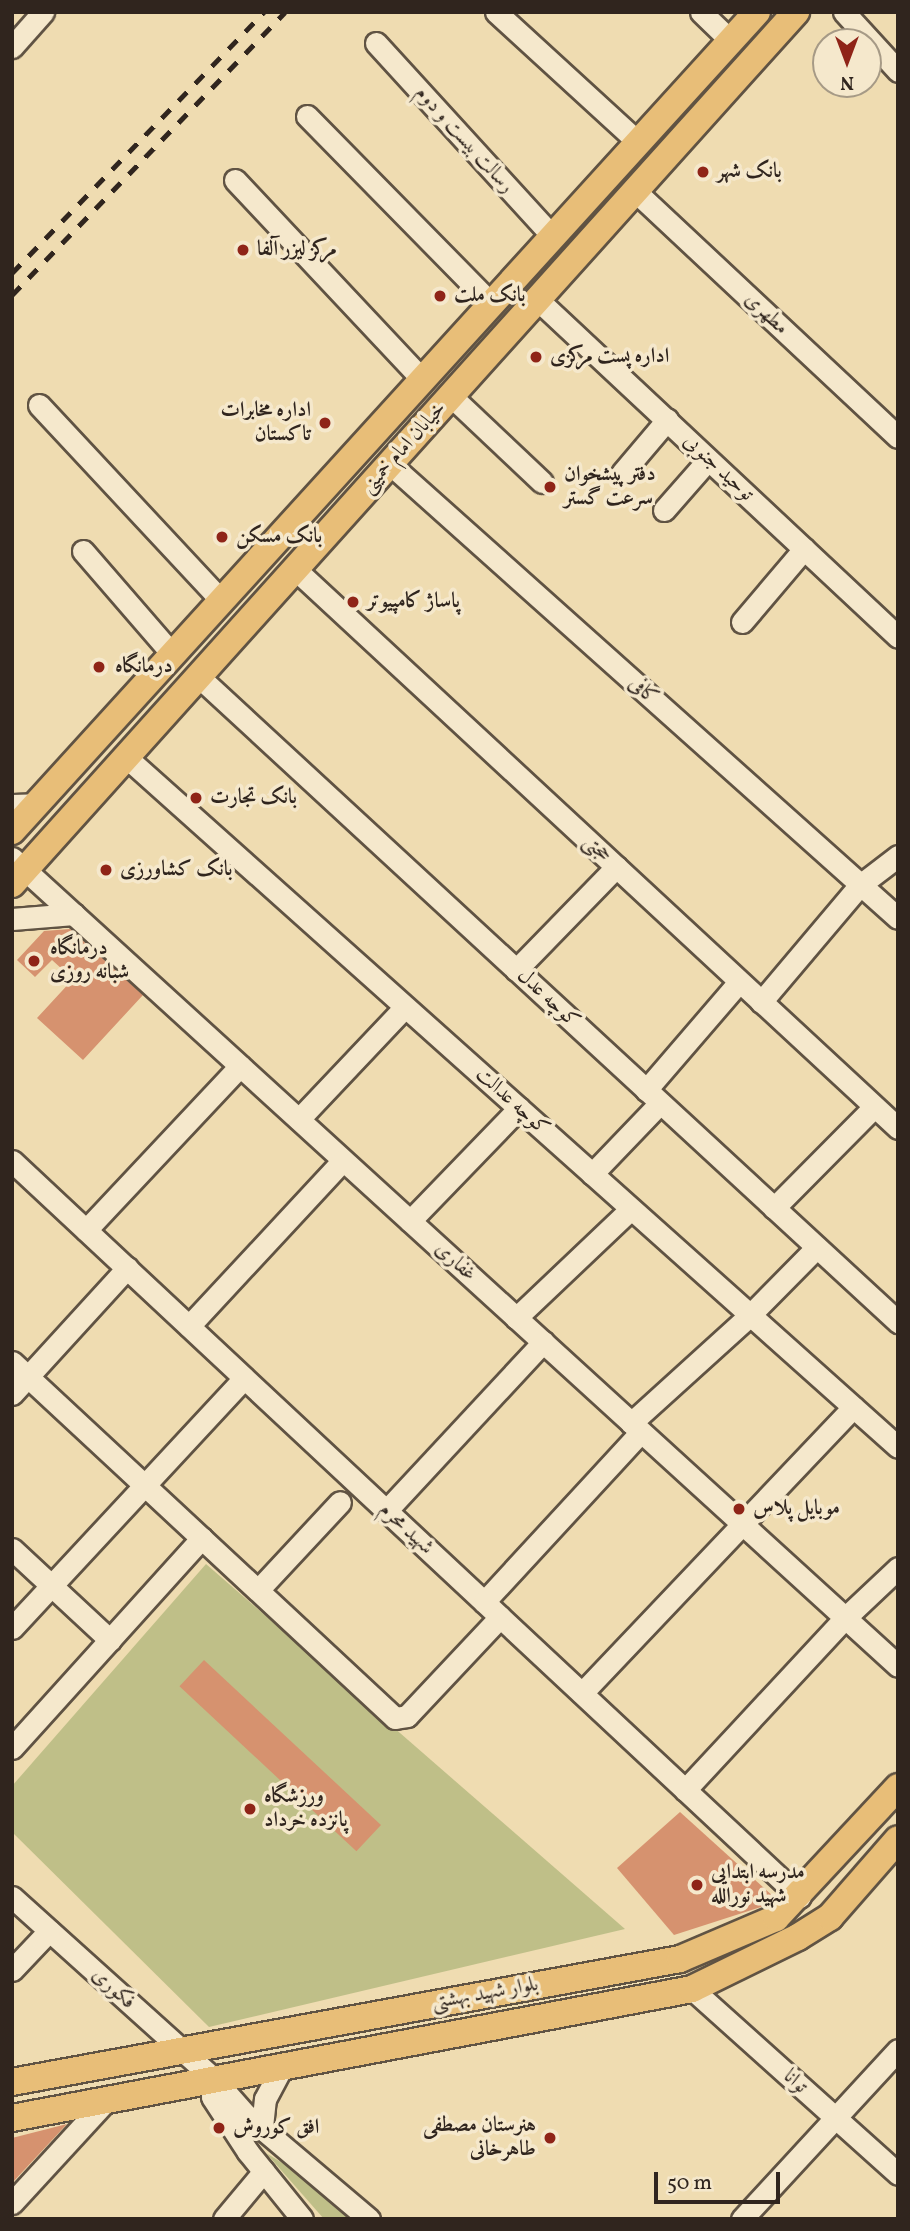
<!DOCTYPE html>
<html>
<head>
<meta charset="utf-8">
<style>
  body { margin:0 }
  #map { position:relative; width:910px; height:2231px; overflow:hidden; background:#efdcb1; font-family:Vollkorn,Amiri,serif }
  div>[style] { position:absolute }
  .green>* { inset:0; background:#bfbf88 }
  .building>* { inset:0; background:#d6926f; transform-origin:0 0 }
  .roads { filter:drop-shadow(2px 0 #605343) drop-shadow(-2px 0 #605343) drop-shadow(0 2px #605343) drop-shadow(0 -2px #605343) }
  .minor>* { height:21px; margin:-10.5px; padding:0 10.5px; transform-origin:10.5px; border-radius:10.5px; background:#f5e8cc }
  .major>* { height:26px; margin:-13px; padding:0 13px; transform-origin:13px; border-radius:13px; background:#e8be78 }
  .rail>* { height:5px; margin-top:-2.5px; transform-origin:0; background:repeating-linear-gradient(90deg,#30251e 0 12px,transparent 0 24px) }
  .dots>* { width:19px; height:19px; translate:-50% -50%; box-sizing:border-box; border:4px solid #f5e8cc; border-radius:50% }
  span { translate:-50% -50%; white-space:nowrap; text-align:center; line-height:1.15; -webkit-text-stroke:7px #f5e8cc; paint-order:stroke }
  .street-label { font-size:21px; color:#30251e }
  .poi-label { font-size:21px; color:#30251e; font-weight:700 }
  .left { translate:0 -50%; text-align:left }
  .right { translate:-100% -50%; text-align:right }
  .frame { position:absolute; inset:0; border:14px solid #30251e; pointer-events:none }
  .north { position:absolute; left:812px; top:28px; width:70px; height:70px; box-sizing:border-box; background:#f5e8cc; border:2px solid #a69a86; border-radius:50%; rotate:180deg; font-size:19px; font-weight:700; line-height:28px; text-align:center; color:#30251e }
  .north::after { content:''; display:block; margin:auto; width:24px; height:32px; background:#8f2418; clip-path:polygon(50% 0,100% 100%,50% 72%,0 100%) }
  .scale { position:absolute; left:654px; top:2172px; width:126px; height:32px; box-sizing:border-box; border:4px solid #30251e; border-top:0; padding-left:9px; font-size:21px; line-height:24px; white-space:nowrap; color:#30251e; -webkit-text-stroke:5px #f5e8cc; paint-order:stroke }
</style>
</head>
<body>
<div id="map">
  <div class="green">
    <div style="clip-path:polygon(206px 1564px,625px 1929px,209px 2027px,12px 1832px,12px 1786px)"></div>
    <div style="clip-path:polygon(266px 2153px,302px 2175px,352px 2219px,324px 2219px)"></div>
  </div>
  <div class="building">
    <div style="clip-path:polygon(70px 929px,143px 995px,83px 1060px,37px 1018px,73px 979px,52px 960px,35px 977px,17px 960px,44px 931px)"></div>
    <div style="left:204px;top:1660px;width:242px;height:36px;rotate:43deg"></div>
    <div style="clip-path:polygon(680px 1812px,774px 1897px,767px 1905px,674px 1935px,617px 1868px)"></div>
    <div style="clip-path:polygon(67px 2124px,12px 2183px,12px 2138px)"></div>
  </div>
  <div class="roads">
    <div class="minor">
      <div style="left:496px;top:12px;width:194px;rotate:42.5deg"></div>
      <div style="left:701px;top:12px;width:42px;rotate:44deg"></div>
      <div style="left:844px;top:12px;width:80px;rotate:47.5deg"></div>
      <div style="left:376px;top:43px;width:263px;rotate:47.6deg"></div>
      <div style="left:12px;top:47px;width:47px;rotate:-48.5deg"></div>
      <div style="left:307px;top:116px;width:264px;rotate:45.5deg"></div>
      <div style="left:235px;top:180px;width:274px;rotate:46.8deg"></div>
      <div style="left:635px;top:191px;width:360px;rotate:43.1deg"></div>
      <div style="left:538px;top:300px;width:493px;rotate:43.1deg"></div>
      <div style="left:451px;top:396px;width:125px;rotate:43.4deg"></div>
      <div style="left:39px;top:405px;width:268px;rotate:47deg"></div>
      <div style="left:390px;top:464px;width:681px;rotate:41.79deg"></div>
      <div style="left:622px;top:473px;width:70px;rotate:-49.7deg"></div>
      <div style="left:664px;top:510px;width:67px;rotate:-48.7deg"></div>
      <div style="left:83px;top:551px;width:138px;rotate:49.1deg"></div>
      <div style="left:296px;top:570px;width:821px;rotate:42.83deg"></div>
      <div style="left:742px;top:622px;width:96px;rotate:-49.7deg"></div>
      <div style="left:198px;top:676px;width:953px;rotate:42.7deg"></div>
      <div style="left:126px;top:757px;width:1035px;rotate:41.79deg"></div>
      <div style="left:12px;top:805px;width:25px;rotate:-2deg"></div>
      <div style="left:12px;top:858px;width:1199px;rotate:42.36deg"></div>
      <div style="left:12px;top:919px;width:62px;rotate:-4.6deg"></div>
      <div style="left:516px;top:970px;width:144px;rotate:-45.8deg"></div>
      <div style="left:761px;top:1002px;width:153px;rotate:-49.8deg"></div>
      <div style="left:860px;top:885px;width:48px;rotate:-37.3deg"></div>
      <div style="left:646px;top:1090px;width:143px;rotate:-49.3deg"></div>
      <div style="left:299px;top:1119px;width:154px;rotate:-46.6deg"></div>
      <div style="left:12px;top:1161px;width:1078px;rotate:43.05deg"></div>
      <div style="left:592px;top:1174px;width:98px;rotate:-46.2deg"></div>
      <div style="left:774px;top:1208px;width:142px;rotate:-45.3deg"></div>
      <div style="left:410px;top:1221px;width:157px;rotate:-46deg"></div>
      <div style="left:86px;top:1230px;width:225px;rotate:-46.8deg"></div>
      <div style="left:516px;top:1318px;width:158px;rotate:-43.5deg"></div>
      <div style="left:189px;top:1326px;width:226px;rotate:-47.1deg"></div>
      <div style="left:12px;top:1362px;width:523px;rotate:42.91deg"></div>
      <div style="left:395px;top:1718px;width:12px;rotate:-9deg"></div>
      <div style="left:407px;top:1716px;width:136px;rotate:-46.8deg"></div>
      <div style="left:12px;top:1394px;width:171px;rotate:-47.6deg"></div>
      <div style="left:631px;top:1423px;width:161px;rotate:-42.2deg"></div>
      <div style="left:750px;top:1315px;width:95px;rotate:-45.4deg"></div>
      <div style="left:386px;top:1511px;width:231px;rotate:-47.1deg"></div>
      <div style="left:12px;top:1549px;width:134px;rotate:42.9deg"></div>
      <div style="left:258px;top:1590px;width:120px;rotate:-47deg"></div>
      <div style="left:484px;top:1602px;width:231px;rotate:-47.3deg"></div>
      <div style="left:12px;top:1628px;width:341px;rotate:-47.1deg"></div>
      <div style="left:582px;top:1693px;width:394px;rotate:-46.5deg"></div>
      <div style="left:12px;top:1748px;width:283px;rotate:-47.9deg"></div>
      <div style="left:685px;top:1790px;width:235px;rotate:-47.1deg"></div>
      <div style="left:845px;top:1618px;width:73px;rotate:-43.3deg"></div>
      <div style="left:12px;top:1897px;width:272px;rotate:42deg"></div>
      <div style="left:214px;top:2079px;width:48px;rotate:48.4deg"></div>
      <div style="left:246px;top:2115px;width:161px;rotate:40.2deg"></div>
      <div style="left:12px;top:1970px;width:54px;rotate:-46.5deg"></div>
      <div style="left:692px;top:1989px;width:277px;rotate:41.9deg"></div>
      <div style="left:214px;top:2079px;width:18px;rotate:96deg"></div>
      <div style="left:212px;top:2097px;width:66px;rotate:56.8deg"></div>
      <div style="left:248px;top:2152px;width:86px;rotate:51.1deg"></div>
      <div style="left:262px;top:2127px;width:28px;rotate:-84deg"></div>
      <div style="left:265px;top:2099px;width:36px;rotate:-62deg"></div>
      <div style="left:12px;top:2203px;width:137px;rotate:-47.4deg"></div>
      <div style="left:224px;top:2219px;width:62px;rotate:-50.2deg"></div>
      <div style="left:742px;top:2219px;width:230px;rotate:-47.3deg"></div>
    </div>
    <div class="major">
      <div style="left:12px;top:831px;width:1107px;rotate:-47.71deg"></div>
      <div style="left:12px;top:884px;width:1173px;rotate:-48.04deg"></div>
      <div style="left:12px;top:2082px;width:679px;rotate:-10.43deg"></div>
      <div style="left:680px;top:1959px;width:104px;rotate:-23.1deg"></div>
      <div style="left:776px;top:1918px;width:179px;rotate:-47deg"></div>
      <div style="left:12px;top:2118px;width:692px;rotate:-10.74deg"></div>
      <div style="left:692px;top:1989px;width:118px;rotate:-26.1deg"></div>
      <div style="left:798px;top:1937px;width:38px;rotate:-32deg"></div>
      <div style="left:830px;top:1917px;width:103px;rotate:-48.9deg"></div>
    </div>
  </div>
  <div class="rail">
    <div style="left:12px;top:273px;width:363px;rotate:-46deg"></div>
    <div style="left:12px;top:295px;width:393px;rotate:-46deg"></div>
  </div>
  <div class="dots">
    <div style="left:703px;top:172px;background:#8f2418"></div>
    <div style="left:243px;top:250px;background:#8f2418"></div>
    <div style="left:440px;top:296px;background:#8f2418"></div>
    <div style="left:536px;top:357px;background:#8f2418"></div>
    <div style="left:325px;top:423px;background:#8f2418"></div>
    <div style="left:550px;top:487px;background:#8f2418"></div>
    <div style="left:222px;top:537px;background:#8f2418"></div>
    <div style="left:353px;top:602px;background:#8f2418"></div>
    <div style="left:99px;top:667px;background:#8f2418"></div>
    <div style="left:196px;top:798px;background:#8f2418"></div>
    <div style="left:106px;top:870px;background:#8f2418"></div>
    <div style="left:34px;top:961px;background:#8f2418"></div>
    <div style="left:739px;top:1509px;background:#8f2418"></div>
    <div style="left:250px;top:1809px;background:#8f2418"></div>
    <div style="left:697px;top:1885px;background:#8f2418"></div>
    <div style="left:219px;top:2128px;background:#8f2418"></div>
    <div style="left:550px;top:2138px;background:#8f2418"></div>
  </div>
  <div class="street-label">
    <span style="left:464px;top:140px;rotate:48deg">رسالت بیست و دوم</span>
    <span style="left:766px;top:314px;rotate:43deg">مطهری</span>
    <span style="left:404px;top:448px;rotate:-48deg">خیابان امام خمینی</span>
    <span style="left:718px;top:468px;rotate:43deg">توحید جنوبی</span>
    <span style="left:643px;top:691px;rotate:42deg">کافی</span>
    <span style="left:597px;top:849px;rotate:43deg">حجتی</span>
    <span style="left:548px;top:999px;rotate:43deg">کوچه عدل</span>
    <span style="left:512px;top:1102px;rotate:42deg">کوچه عدالت</span>
    <span style="left:455px;top:1262px;rotate:42deg">غفاری</span>
    <span style="left:406px;top:1529px;rotate:43deg">شهید محرم</span>
    <span style="left:113px;top:1989px;rotate:42deg">فکوری</span>
    <span style="left:485px;top:1994px;rotate:-10deg">بلوار شهید بهشتی</span>
    <span style="left:795px;top:2082px;rotate:42deg">توانا</span>
  </div>
  <div class="poi-label">
    <span class="left" style="left:717px;top:172px">بانک شهر</span>
    <span class="left" style="left:257px;top:250px">مرکز لیزر آلفا</span>
    <span class="left" style="left:454px;top:296px">بانک ملت</span>
    <span class="left" style="left:550px;top:357px">اداره پست مرکزی</span>
    <span class="right" style="left:311px;top:423px">اداره مخابرات<br>تاکستان</span>
    <span class="left" style="left:564px;top:487px">دفتر پیشخوان<br>سرعت گستر</span>
    <span class="left" style="left:236px;top:537px">بانک مسکن</span>
    <span class="left" style="left:367px;top:602px">پاساژ کامپیوتر</span>
    <span class="left" style="left:115px;top:667px">درمانگاه</span>
    <span class="left" style="left:210px;top:798px">بانک تجارت</span>
    <span class="left" style="left:120px;top:870px">بانک کشاورزی</span>
    <span class="left" style="left:50px;top:961px">درمانگاه<br>شبانه روزی</span>
    <span class="left" style="left:753px;top:1509px">موبایل پلاس</span>
    <span class="left" style="left:264px;top:1809px">ورزشگاه<br>پانزده خرداد</span>
    <span class="left" style="left:711px;top:1885px">مدرسه ابتدایی<br>شهید نورالله</span>
    <span class="right" style="left:536px;top:2138px">هنرستان مصطفی<br>طاهرخانی</span>
    <span class="left" style="left:233px;top:2128px">افق کوروش</span>
  </div>
  <div class="frame"></div>
  <div class="north">N</div>
  <div class="scale">50 m</div>
</div>
</body>
</html>
